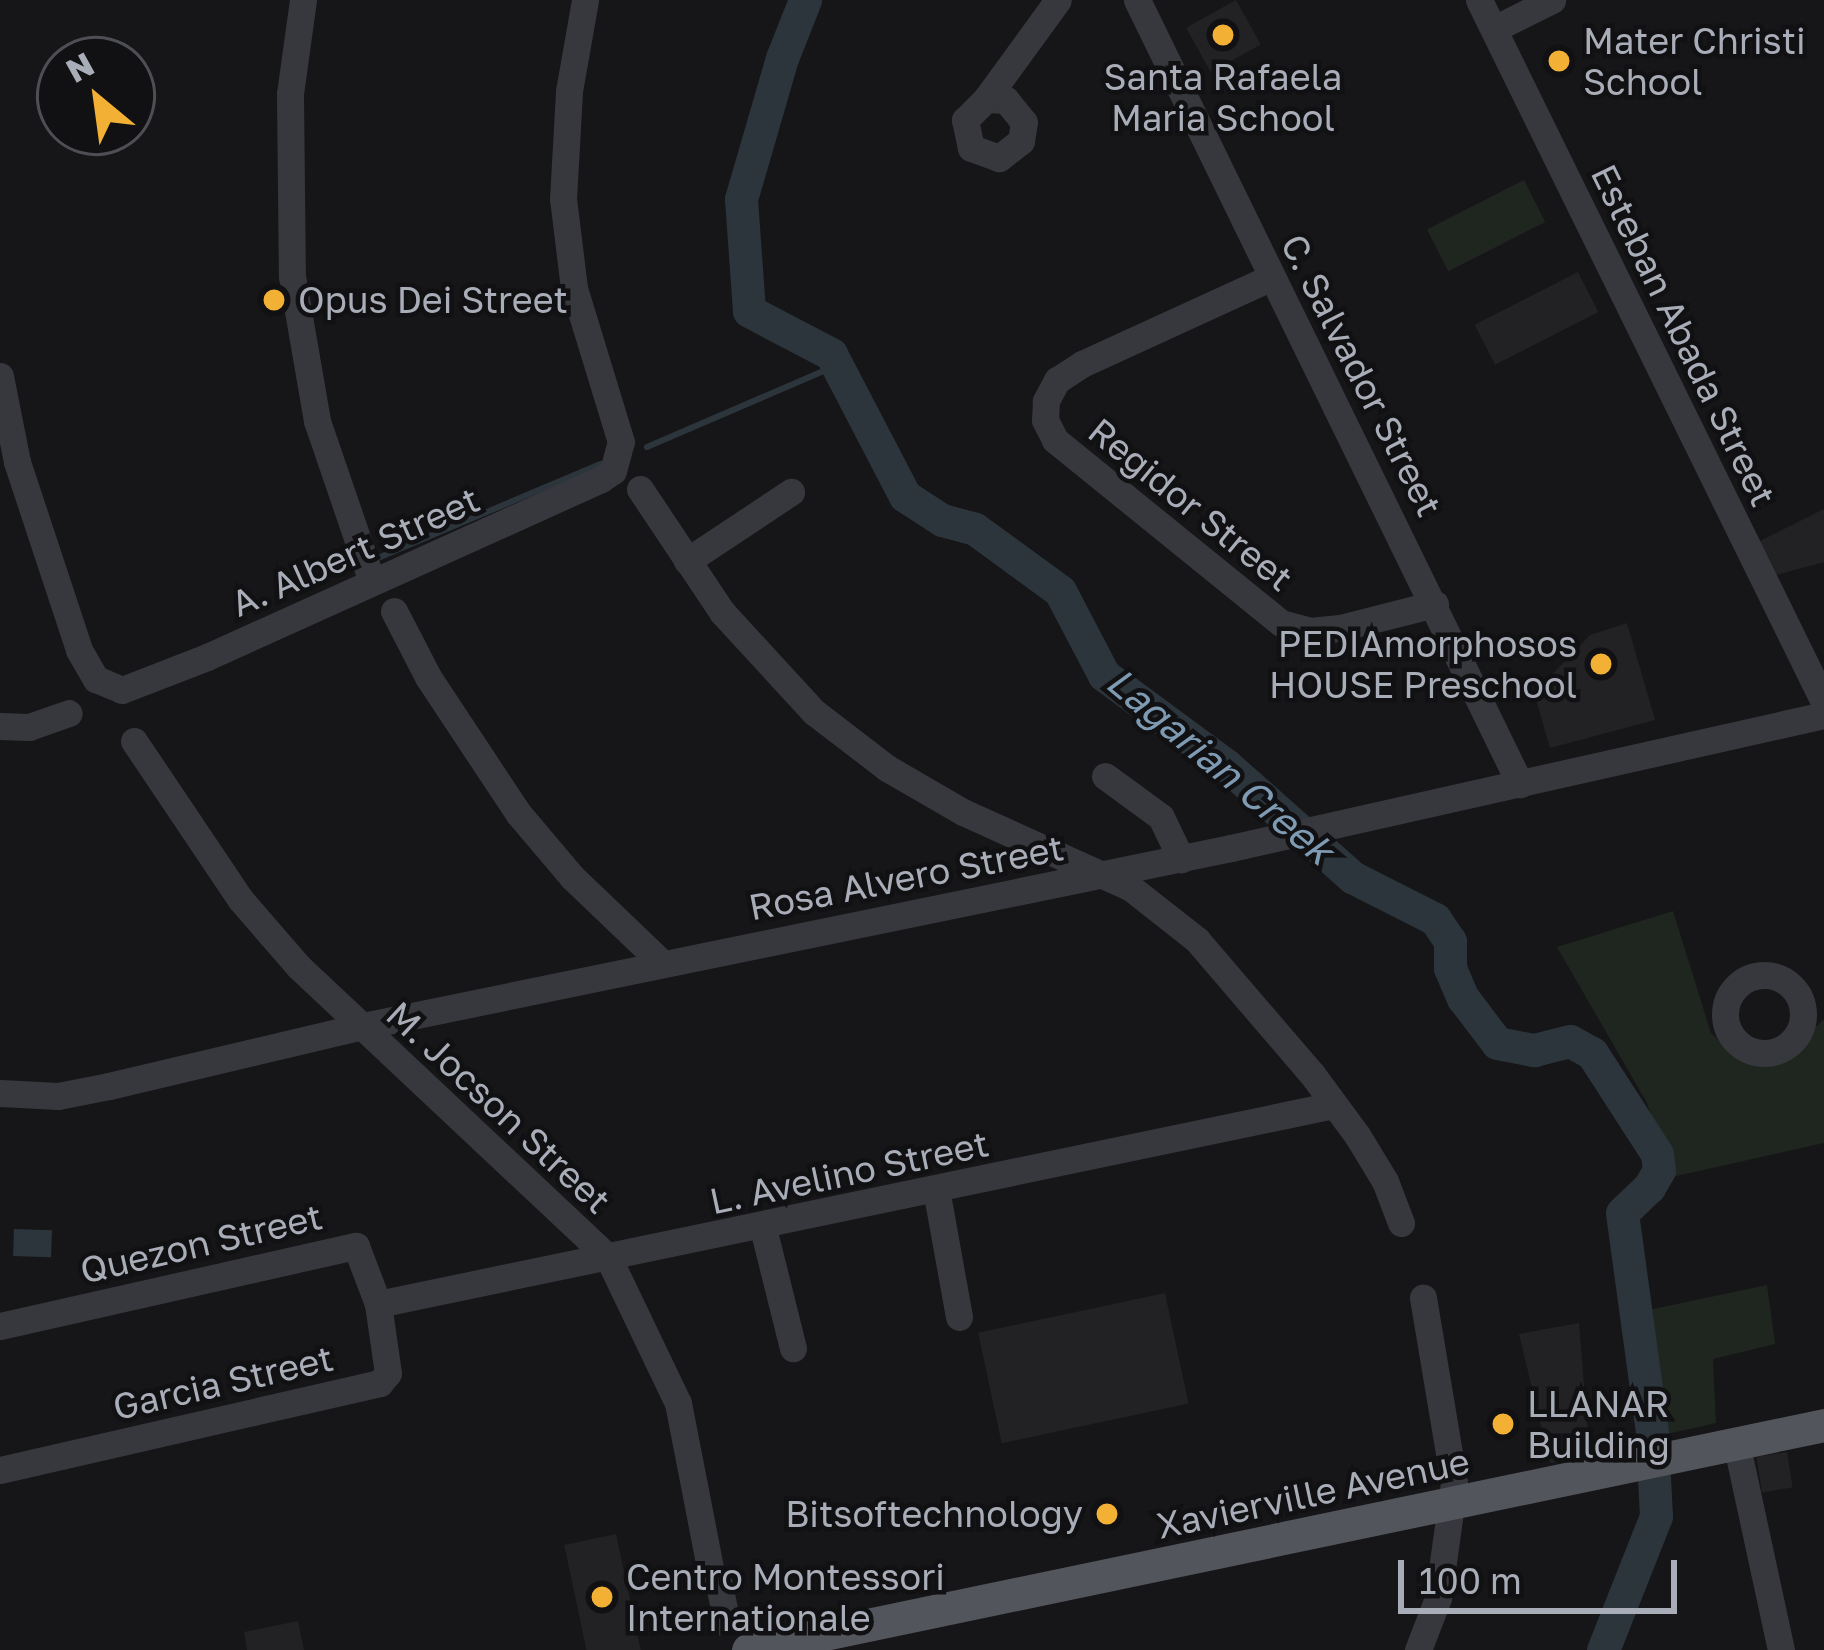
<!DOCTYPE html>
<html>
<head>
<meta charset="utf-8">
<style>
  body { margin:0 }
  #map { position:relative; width:1824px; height:1650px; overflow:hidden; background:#161618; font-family:"Golos Text",sans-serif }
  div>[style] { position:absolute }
  .built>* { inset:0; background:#222225; transform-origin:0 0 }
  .green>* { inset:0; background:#1e261f; transform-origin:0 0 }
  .water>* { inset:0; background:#2c353c; transform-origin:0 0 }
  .stream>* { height:6px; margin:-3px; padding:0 3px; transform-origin:3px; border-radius:3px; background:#2c353c }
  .river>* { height:33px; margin:-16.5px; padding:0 16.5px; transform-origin:16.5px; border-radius:16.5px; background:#2c353c }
  .minor>* { height:27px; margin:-13.5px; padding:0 13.5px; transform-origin:13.5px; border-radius:13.5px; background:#37383d }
  .minor>.ring { margin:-13.5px; padding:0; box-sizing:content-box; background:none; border:27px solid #37383d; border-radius:50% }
  .major>* { height:33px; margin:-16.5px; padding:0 16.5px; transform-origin:16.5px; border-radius:16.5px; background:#53555c }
  .dots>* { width:33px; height:33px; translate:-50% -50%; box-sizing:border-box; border:6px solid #111113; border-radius:50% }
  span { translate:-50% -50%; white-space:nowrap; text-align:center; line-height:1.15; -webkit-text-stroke:9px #111113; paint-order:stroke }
  .poi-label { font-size:36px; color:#a8adb8 }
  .left { translate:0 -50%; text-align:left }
  .right { translate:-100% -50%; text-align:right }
  .street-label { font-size:36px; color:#a8adb8 }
  .water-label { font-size:39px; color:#7f9bb3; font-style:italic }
  .north { position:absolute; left:36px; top:36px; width:120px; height:120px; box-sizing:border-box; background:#111113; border:3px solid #4d4f55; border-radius:50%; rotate:331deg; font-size:33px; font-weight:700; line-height:48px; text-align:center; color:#a8adb8 }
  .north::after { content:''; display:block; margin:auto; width:42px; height:54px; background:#f2b134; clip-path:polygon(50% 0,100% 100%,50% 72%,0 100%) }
  .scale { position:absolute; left:1398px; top:1560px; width:279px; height:54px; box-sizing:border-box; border:6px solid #a8adb8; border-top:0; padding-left:15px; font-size:36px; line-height:42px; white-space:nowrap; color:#a8adb8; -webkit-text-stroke:9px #111113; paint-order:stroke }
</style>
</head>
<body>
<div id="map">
  <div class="built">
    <div style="left:1236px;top:0;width:51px;height:57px;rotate:61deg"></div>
    <div style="left:1578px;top:272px;width:45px;height:116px;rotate:63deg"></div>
    <div style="clip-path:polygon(1824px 509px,1824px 562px,1776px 575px,1758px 542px)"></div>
    <div style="clip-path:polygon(1627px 623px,1655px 720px,1550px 748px,1534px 693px,1590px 635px)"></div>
    <div style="left:1165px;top:1293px;width:113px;height:191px;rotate:78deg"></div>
    <div style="clip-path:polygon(1579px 1323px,1590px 1459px,1550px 1463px,1519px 1334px)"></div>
    <div style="left:1787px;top:1452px;width:36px;height:31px;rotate:81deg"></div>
    <div style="left:616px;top:1534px;width:119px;height:53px;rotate:78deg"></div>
    <div style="clip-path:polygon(298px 1621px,304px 1650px,247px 1650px,244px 1632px)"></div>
  </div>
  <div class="green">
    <div style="left:1524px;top:180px;width:47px;height:109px;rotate:63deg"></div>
    <div style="clip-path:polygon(1673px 911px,1711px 1033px,1732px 1054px,1756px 1061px,1783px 1058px,1824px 1019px,1824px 1143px,1672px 1177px,1647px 1103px,1557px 947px)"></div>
    <div style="clip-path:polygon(1767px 1285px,1775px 1344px,1713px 1359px,1716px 1423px,1659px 1436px,1639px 1312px)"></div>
  </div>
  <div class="water">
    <div style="left:14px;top:1229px;width:38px;height:27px;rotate:2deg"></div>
  </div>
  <div class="stream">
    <div style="left:647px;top:447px;width:207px;rotate:-23.3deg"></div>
    <div style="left:378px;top:558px;width:242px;rotate:-22.9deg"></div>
  </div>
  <div class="river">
    <div style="left:805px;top:0;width:62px;rotate:111.6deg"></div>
    <div style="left:782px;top:58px;width:147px;rotate:106.2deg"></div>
    <div style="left:741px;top:199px;width:112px;rotate:85.9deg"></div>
    <div style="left:749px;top:311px;width:93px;rotate:27.7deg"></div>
    <div style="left:831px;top:354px;width:160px;rotate:62.5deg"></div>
    <div style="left:905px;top:496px;width:44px;rotate:33deg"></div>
    <div style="left:942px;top:520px;width:34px;rotate:15deg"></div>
    <div style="left:975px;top:529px;width:105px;rotate:36.1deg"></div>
    <div style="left:1060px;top:591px;width:95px;rotate:62.4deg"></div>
    <div style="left:1104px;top:675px;width:152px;rotate:36.4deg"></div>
    <div style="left:1226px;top:765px;width:169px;rotate:41.6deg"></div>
    <div style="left:1352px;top:877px;width:93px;rotate:26.8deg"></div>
    <div style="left:1435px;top:919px;width:27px;rotate:56deg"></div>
    <div style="left:1450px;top:941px;width:27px;rotate:90deg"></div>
    <div style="left:1450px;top:968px;width:33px;rotate:67deg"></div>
    <div style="left:1463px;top:998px;width:56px;rotate:52.9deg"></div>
    <div style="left:1497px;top:1043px;width:38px;rotate:11deg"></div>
    <div style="left:1534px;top:1050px;width:37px;rotate:-14deg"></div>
    <div style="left:1570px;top:1041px;width:25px;rotate:29deg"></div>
    <div style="left:1592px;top:1053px;width:120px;rotate:57.2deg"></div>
    <div style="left:1657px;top:1154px;width:16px;rotate:83deg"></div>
    <div style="left:1659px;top:1170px;width:20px;rotate:120deg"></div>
    <div style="left:1649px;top:1187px;width:37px;rotate:136deg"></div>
    <div style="left:1622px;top:1213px;width:229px;rotate:82.2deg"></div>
    <div style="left:1603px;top:1650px;width:144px;rotate:-68.4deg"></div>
    <div style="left:1656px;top:1516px;width:39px;rotate:-93deg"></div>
  </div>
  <div class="minor">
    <div style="left:303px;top:0;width:95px;rotate:97.9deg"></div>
    <div style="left:290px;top:94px;width:182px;rotate:89.4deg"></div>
    <div style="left:292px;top:276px;width:147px;rotate:80.2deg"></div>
    <div style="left:317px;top:421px;width:170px;rotate:71.1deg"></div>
    <div style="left:1137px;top:0;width:873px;rotate:63.96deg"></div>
    <div style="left:1479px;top:0;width:782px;rotate:63.83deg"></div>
    <div style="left:1494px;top:29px;width:65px;rotate:-26.6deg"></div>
    <div style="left:986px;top:99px;width:20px;rotate:3deg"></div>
    <div style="left:1006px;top:100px;width:28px;rotate:51deg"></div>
    <div style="left:1024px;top:122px;width:19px;rotate:99deg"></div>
    <div style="left:1021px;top:141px;width:28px;rotate:142deg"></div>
    <div style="left:999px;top:158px;width:30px;rotate:-160deg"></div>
    <div style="left:971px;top:148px;width:29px;rotate:-102deg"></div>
    <div style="left:965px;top:120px;width:30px;rotate:-45deg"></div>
    <div style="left:986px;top:99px;width:122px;rotate:-54deg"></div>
    <div style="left:1272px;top:277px;width:209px;rotate:155.4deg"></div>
    <div style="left:1082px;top:364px;width:30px;rotate:147deg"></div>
    <div style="left:1057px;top:380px;width:24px;rotate:118deg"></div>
    <div style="left:1046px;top:401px;width:19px;rotate:93deg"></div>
    <div style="left:1045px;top:420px;width:22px;rotate:63deg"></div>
    <div style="left:1055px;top:440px;width:291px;rotate:39deg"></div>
    <div style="left:1281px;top:623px;width:30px;rotate:15deg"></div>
    <div style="left:1310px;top:631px;width:30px;rotate:-6deg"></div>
    <div style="left:1340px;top:628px;width:98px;rotate:-14.2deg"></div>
    <div style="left:0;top:376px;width:88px;rotate:78.8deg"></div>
    <div style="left:17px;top:462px;width:198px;rotate:71.7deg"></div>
    <div style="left:79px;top:650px;width:34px;rotate:60deg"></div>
    <div style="left:96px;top:679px;width:28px;rotate:23deg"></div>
    <div style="left:122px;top:690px;width:91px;rotate:-21.2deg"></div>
    <div style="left:207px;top:657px;width:432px;rotate:-24.3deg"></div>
    <div style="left:601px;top:479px;width:14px;rotate:-34deg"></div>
    <div style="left:613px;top:471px;width:30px;rotate:-75deg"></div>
    <div style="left:621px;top:442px;width:161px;rotate:-107deg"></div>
    <div style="left:574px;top:288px;width:90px;rotate:-97deg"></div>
    <div style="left:563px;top:199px;width:108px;rotate:-86.8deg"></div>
    <div style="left:569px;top:91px;width:92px;rotate:-80deg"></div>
    <div style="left:640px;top:489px;width:148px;rotate:56.3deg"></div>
    <div style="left:722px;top:612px;width:136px;rotate:47.4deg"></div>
    <div style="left:814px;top:712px;width:92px;rotate:37.5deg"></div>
    <div style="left:887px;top:768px;width:88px;rotate:30.1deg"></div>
    <div style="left:963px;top:812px;width:184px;rotate:24.3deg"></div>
    <div style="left:1131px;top:888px;width:84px;rotate:38.2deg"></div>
    <div style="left:1197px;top:940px;width:177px;rotate:49.4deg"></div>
    <div style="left:1312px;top:1074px;width:76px;rotate:53.6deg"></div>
    <div style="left:1357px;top:1135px;width:54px;rotate:58.7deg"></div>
    <div style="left:1385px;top:1181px;width:45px;rotate:69.1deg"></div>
    <div style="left:687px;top:561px;width:125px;rotate:-33.6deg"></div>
    <div style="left:394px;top:611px;width:74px;rotate:62.7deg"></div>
    <div style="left:428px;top:677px;width:163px;rotate:56.5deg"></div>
    <div style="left:518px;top:813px;width:84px;rotate:49.8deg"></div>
    <div style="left:572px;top:877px;width:123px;rotate:43.7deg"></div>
    <div style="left:0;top:726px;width:29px;rotate:2deg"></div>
    <div style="left:29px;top:727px;width:42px;rotate:-19.3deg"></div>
    <div style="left:134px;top:741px;width:190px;rotate:56.1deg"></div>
    <div style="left:240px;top:899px;width:90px;rotate:49.1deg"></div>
    <div style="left:299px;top:967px;width:424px;rotate:43.2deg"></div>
    <div style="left:608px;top:1257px;width:162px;rotate:64.4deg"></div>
    <div style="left:678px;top:1403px;width:178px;rotate:79deg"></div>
    <div style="left:712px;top:1578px;width:10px;rotate:45deg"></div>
    <div style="left:719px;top:1585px;width:25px;rotate:78deg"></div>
    <div style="left:724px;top:1609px;width:13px;rotate:108deg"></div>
    <div style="left:1105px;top:776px;width:69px;rotate:36.2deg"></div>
    <div style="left:1161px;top:817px;width:47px;rotate:64.5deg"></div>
    <div class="ring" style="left:1725px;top:975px;width:51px;height:51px"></div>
    <div style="left:0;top:1093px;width:58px;rotate:3deg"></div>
    <div style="left:58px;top:1096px;width:52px;rotate:-11.1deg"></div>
    <div style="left:109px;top:1086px;width:256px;rotate:-13.3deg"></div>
    <div style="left:358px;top:1027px;width:891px;rotate:-11.59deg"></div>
    <div style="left:1231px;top:848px;width:608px;rotate:-12.64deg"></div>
    <div style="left:936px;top:1189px;width:130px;rotate:79.8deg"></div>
    <div style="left:763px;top:1228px;width:124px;rotate:76deg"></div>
    <div style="left:378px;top:1304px;width:976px;rotate:-11.76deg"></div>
    <div style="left:0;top:1326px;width:365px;rotate:-12.7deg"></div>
    <div style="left:356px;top:1246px;width:62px;rotate:69.2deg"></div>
    <div style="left:378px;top:1304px;width:70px;rotate:81.8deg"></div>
    <div style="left:388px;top:1373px;width:13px;rotate:129deg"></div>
    <div style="left:380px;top:1383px;width:390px;rotate:167.1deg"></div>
    <div style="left:1736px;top:1442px;width:213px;rotate:77.8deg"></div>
    <div style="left:1418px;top:1650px;width:56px;rotate:-69deg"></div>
    <div style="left:1438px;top:1598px;width:116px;rotate:-82.1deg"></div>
    <div style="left:1454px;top:1483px;width:188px;rotate:-99.5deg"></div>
  </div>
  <div class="major">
    <div style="left:748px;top:1650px;width:1099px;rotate:-11.81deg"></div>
  </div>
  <div class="dots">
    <div style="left:1223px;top:35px;background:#f2b134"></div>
    <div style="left:1559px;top:61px;background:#f2b134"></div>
    <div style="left:274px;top:300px;background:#f2b134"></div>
    <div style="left:1601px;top:664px;background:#f2b134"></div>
    <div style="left:1503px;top:1424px;background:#f2b134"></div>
    <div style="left:1107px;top:1514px;background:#f2b134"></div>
    <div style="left:602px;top:1597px;background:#f2b134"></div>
  </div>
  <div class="poi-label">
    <span class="left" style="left:1583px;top:61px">Mater Christi<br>School</span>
    <span style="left:1223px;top:97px">Santa Rafaela<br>Maria School</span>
    <span class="left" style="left:298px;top:300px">Opus Dei Street</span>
    <span class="right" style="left:1577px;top:664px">PEDIAmorphosos<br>HOUSE Preschool</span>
    <span class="left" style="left:1527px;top:1424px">LLANAR<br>Building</span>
    <span class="right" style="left:1083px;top:1514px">Bitsoftechnology</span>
    <span class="left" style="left:626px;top:1597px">Centro Montessori<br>Internationale</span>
  </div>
  <div class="street-label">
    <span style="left:1684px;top:335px;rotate:64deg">Esteban Abada Street</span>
    <span style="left:1362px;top:375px;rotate:63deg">C. Salvador Street</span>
    <span style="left:1191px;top:504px;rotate:39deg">Regidor Street</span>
    <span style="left:355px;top:551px;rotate:-24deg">A. Albert Street</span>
    <span style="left:906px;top:877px;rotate:-11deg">Rosa Alvero Street</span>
    <span style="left:499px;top:1107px;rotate:43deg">M. Jocson Street</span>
    <span style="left:849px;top:1172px;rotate:-12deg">L. Avelino Street</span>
    <span style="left:201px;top:1243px;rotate:-13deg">Quezon Street</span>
    <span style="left:223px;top:1382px;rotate:-13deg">Garcia Street</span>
    <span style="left:1313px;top:1493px;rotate:-12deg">Xavierville Avenue</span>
  </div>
  <div class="water-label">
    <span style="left:1220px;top:766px;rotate:40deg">Lagarian Creek</span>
  </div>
  <div class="north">N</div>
  <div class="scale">100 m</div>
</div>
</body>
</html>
